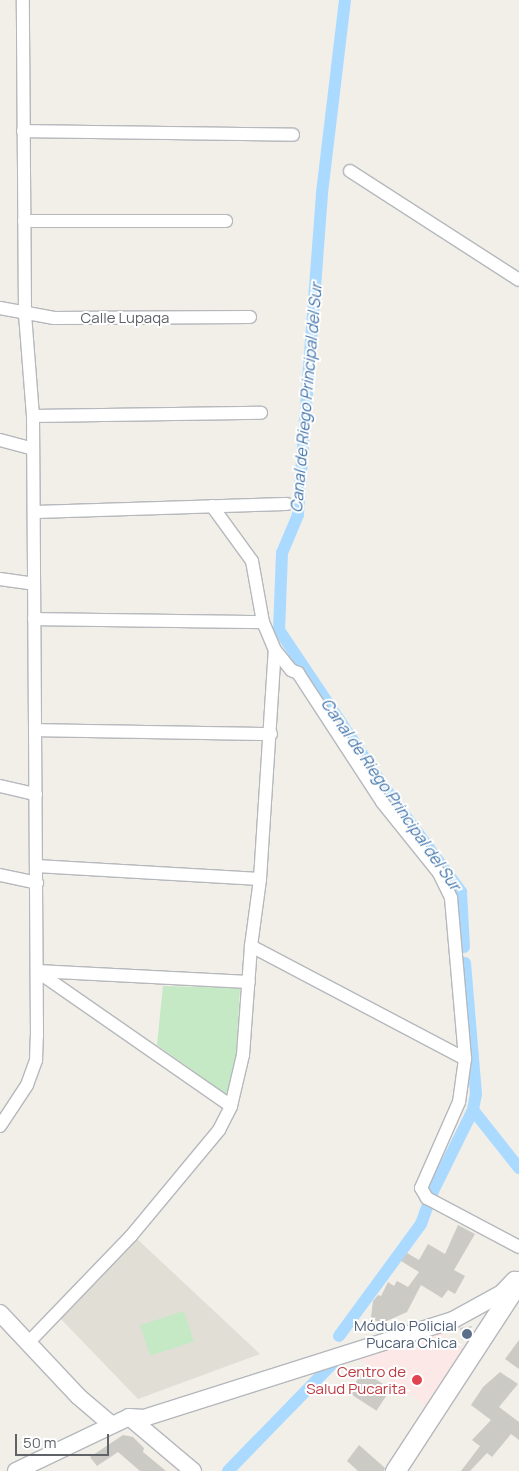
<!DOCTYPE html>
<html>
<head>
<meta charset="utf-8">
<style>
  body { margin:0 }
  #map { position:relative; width:519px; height:1471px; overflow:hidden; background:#f1efe8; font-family:Manrope,sans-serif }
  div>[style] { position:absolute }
  .education>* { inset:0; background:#e1ded6 }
  .medical>* { inset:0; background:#fce8e6 }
  .green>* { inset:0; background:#c5e8c5; transform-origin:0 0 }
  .canal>* { height:12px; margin:-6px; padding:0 6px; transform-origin:6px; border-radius:6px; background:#aadaff }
  .building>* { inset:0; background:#cccac5; transform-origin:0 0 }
  .roads { filter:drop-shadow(1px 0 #b5b8bc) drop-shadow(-1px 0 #b5b8bc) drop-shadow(0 1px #b5b8bc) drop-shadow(0 -1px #b5b8bc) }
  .minor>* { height:12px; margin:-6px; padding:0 6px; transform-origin:6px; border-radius:6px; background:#fff }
  .tertiary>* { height:16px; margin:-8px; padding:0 8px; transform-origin:8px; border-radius:8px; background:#fff }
  .secondary>* { height:19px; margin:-9.5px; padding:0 9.5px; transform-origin:9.5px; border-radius:9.5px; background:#fff }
  .dots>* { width:14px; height:14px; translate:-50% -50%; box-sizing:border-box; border:2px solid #fff; border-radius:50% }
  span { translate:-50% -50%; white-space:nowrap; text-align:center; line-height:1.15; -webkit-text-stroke:4px #fff; paint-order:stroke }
  .street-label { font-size:15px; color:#5f6368 }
  .service-label { font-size:15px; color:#4e5e75 }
  .right { translate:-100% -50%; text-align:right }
  .health-label { font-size:15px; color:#be3a42 }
  .water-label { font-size:16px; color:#4174aa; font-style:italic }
  .scale { position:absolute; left:15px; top:1434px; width:94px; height:22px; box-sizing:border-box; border:2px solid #5f6368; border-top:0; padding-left:6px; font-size:15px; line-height:18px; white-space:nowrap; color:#5f6368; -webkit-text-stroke:4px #fff; paint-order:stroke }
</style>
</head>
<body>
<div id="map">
  <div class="education">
    <div style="clip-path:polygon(135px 1237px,260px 1354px,138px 1399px,59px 1317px)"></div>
  </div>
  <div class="medical">
    <div style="clip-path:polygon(437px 1330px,465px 1350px,426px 1405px,354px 1356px)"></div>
  </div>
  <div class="green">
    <div style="clip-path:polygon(163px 986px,240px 988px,236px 1058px,227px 1095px,157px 1045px)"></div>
    <div style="left:184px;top:1311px;width:32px;height:46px;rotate:72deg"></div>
  </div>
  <div class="canal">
    <div style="left:345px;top:0;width:195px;rotate:96.8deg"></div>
    <div style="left:322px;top:194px;width:322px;rotate:94.3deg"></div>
    <div style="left:298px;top:515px;width:41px;rotate:112.8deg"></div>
    <div style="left:282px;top:553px;width:77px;rotate:92.2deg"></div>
    <div style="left:279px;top:630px;width:185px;rotate:56.2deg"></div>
    <div style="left:382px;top:784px;width:134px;rotate:53.8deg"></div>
    <div style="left:461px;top:892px;width:55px;rotate:86.9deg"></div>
    <div style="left:465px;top:963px;width:131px;rotate:85.2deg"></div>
    <div style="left:476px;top:1094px;width:16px;rotate:101deg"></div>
    <div style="left:473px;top:1110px;width:74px;rotate:51.6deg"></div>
    <div style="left:339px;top:1336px;width:139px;rotate:-53.8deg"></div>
    <div style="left:421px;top:1224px;width:33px;rotate:-70deg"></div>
    <div style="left:432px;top:1193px;width:93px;rotate:-63.7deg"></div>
    <div style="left:228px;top:1471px;width:153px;rotate:-45.8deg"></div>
  </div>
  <div class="building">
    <div style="clip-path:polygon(458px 1225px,475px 1234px,454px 1270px,465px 1276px,455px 1294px,448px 1290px,442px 1298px,421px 1285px,407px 1312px,380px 1324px,371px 1317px,373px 1301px,378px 1295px,381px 1296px,388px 1282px,394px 1286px,397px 1281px,408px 1287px,419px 1272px,401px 1261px,407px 1253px,419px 1260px,428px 1244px,445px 1254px)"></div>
    <div style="clip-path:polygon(472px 1326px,467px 1339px,462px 1340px,460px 1328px)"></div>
    <div style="clip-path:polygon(519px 1340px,519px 1369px,505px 1359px)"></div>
    <div style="left:363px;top:1371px;width:33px;height:26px;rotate:33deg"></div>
    <div style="clip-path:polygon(500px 1372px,518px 1384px,499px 1407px,519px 1422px,519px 1440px,511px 1434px,492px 1457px,487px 1453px,470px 1471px,461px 1471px,480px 1446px,472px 1440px,491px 1420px,471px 1405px,483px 1387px)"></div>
    <div style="clip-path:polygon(123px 1435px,133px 1437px,144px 1448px,143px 1452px,166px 1471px,140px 1471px,118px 1452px,97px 1466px,90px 1457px)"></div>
    <div style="clip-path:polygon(359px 1445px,385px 1468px,384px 1471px,358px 1471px,347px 1461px)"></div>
  </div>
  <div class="roads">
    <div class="minor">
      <div style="left:23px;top:131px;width:270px;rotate:0.8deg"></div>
      <div style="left:350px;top:171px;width:201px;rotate:32.8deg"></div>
      <div style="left:24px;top:221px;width:202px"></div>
      <div style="left:0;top:308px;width:55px;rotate:10.5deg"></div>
      <div style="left:54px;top:318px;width:196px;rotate:-0.3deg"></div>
      <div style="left:33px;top:416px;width:228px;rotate:-0.8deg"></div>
      <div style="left:0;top:440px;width:34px;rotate:15deg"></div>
      <div style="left:212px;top:506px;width:68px;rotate:54deg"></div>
      <div style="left:252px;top:561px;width:62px;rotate:79.8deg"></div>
      <div style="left:263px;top:622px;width:30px;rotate:67deg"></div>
      <div style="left:275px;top:650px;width:26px;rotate:51deg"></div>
      <div style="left:291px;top:670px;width:8px;rotate:23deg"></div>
      <div style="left:298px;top:673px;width:154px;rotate:56.9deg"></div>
      <div style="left:382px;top:802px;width:91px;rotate:51.2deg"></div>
      <div style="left:439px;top:873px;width:28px;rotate:64deg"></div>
      <div style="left:451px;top:898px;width:162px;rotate:85deg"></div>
      <div style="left:465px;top:1059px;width:43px;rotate:97.9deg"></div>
      <div style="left:459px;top:1102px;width:94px;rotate:113.8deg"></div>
      <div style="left:421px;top:1188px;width:12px;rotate:59deg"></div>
      <div style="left:427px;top:1198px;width:104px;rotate:28deg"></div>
      <div style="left:34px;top:512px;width:253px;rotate:-1.8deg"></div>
      <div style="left:0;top:579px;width:34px;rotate:8deg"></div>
      <div style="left:34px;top:619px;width:229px;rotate:0.8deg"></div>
      <div style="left:35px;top:730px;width:236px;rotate:1deg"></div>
      <div style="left:0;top:786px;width:37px;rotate:13deg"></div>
      <div style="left:36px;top:866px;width:224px;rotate:3.3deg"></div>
      <div style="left:0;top:875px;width:38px;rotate:12deg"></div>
      <div style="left:251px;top:946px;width:242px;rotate:27.8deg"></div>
      <div style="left:231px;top:1106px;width:236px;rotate:-145.2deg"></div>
      <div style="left:37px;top:971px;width:212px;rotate:3deg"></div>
      <div style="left:0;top:1126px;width:49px;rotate:-56.6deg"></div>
      <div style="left:27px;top:1085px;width:27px;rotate:-70deg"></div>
      <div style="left:36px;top:1060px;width:24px;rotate:-88deg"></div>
      <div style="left:37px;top:1036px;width:620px;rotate:-90.37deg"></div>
      <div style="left:33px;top:416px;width:102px;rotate:-94.5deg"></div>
      <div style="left:25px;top:314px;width:314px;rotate:-90.4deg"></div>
      <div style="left:28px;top:1343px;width:149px;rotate:-46.1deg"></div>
      <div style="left:131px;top:1236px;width:138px;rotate:-50.3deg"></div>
      <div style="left:219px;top:1130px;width:27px;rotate:-63deg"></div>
      <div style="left:231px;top:1106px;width:52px;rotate:-76.8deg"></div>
      <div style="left:243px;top:1055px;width:109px;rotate:-85.8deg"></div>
      <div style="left:251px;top:946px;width:68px;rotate:-82.3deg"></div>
      <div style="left:260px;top:879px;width:229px;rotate:-86.3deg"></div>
    </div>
    <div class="tertiary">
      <div style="left:0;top:1313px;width:115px;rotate:46.8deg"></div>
      <div style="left:79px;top:1397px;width:43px;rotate:40.3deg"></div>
      <div style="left:129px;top:1417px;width:84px;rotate:40.2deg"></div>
      <div style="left:16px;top:1471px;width:125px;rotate:-25.5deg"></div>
      <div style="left:129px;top:1417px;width:15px;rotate:4deg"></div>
      <div style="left:144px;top:1418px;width:324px;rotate:-17.6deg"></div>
      <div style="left:453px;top:1320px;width:56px;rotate:-28.9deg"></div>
      <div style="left:502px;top:1293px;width:18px;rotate:-47deg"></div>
    </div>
    <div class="secondary">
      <div style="left:395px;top:1471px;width:227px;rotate:-56.9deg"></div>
    </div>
  </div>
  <div class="dots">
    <div style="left:467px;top:1334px;background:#5c6f8a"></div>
    <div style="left:417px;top:1380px;background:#e0444e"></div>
  </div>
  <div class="street-label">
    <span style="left:125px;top:318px">Calle Lupaqa</span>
  </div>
  <div class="service-label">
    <span class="right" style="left:457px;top:1334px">Módulo Policial<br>Pucara Chica</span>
  </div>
  <div class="health-label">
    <span class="right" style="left:406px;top:1380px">Centro de<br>Salud Pucarita</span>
  </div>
  <div class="water-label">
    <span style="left:306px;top:398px;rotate:-85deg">Canal de Riego Principal del Sur</span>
    <span style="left:391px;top:794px;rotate:55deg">Canal de Riego Principal del Sur</span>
  </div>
  <div class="scale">50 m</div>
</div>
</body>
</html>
